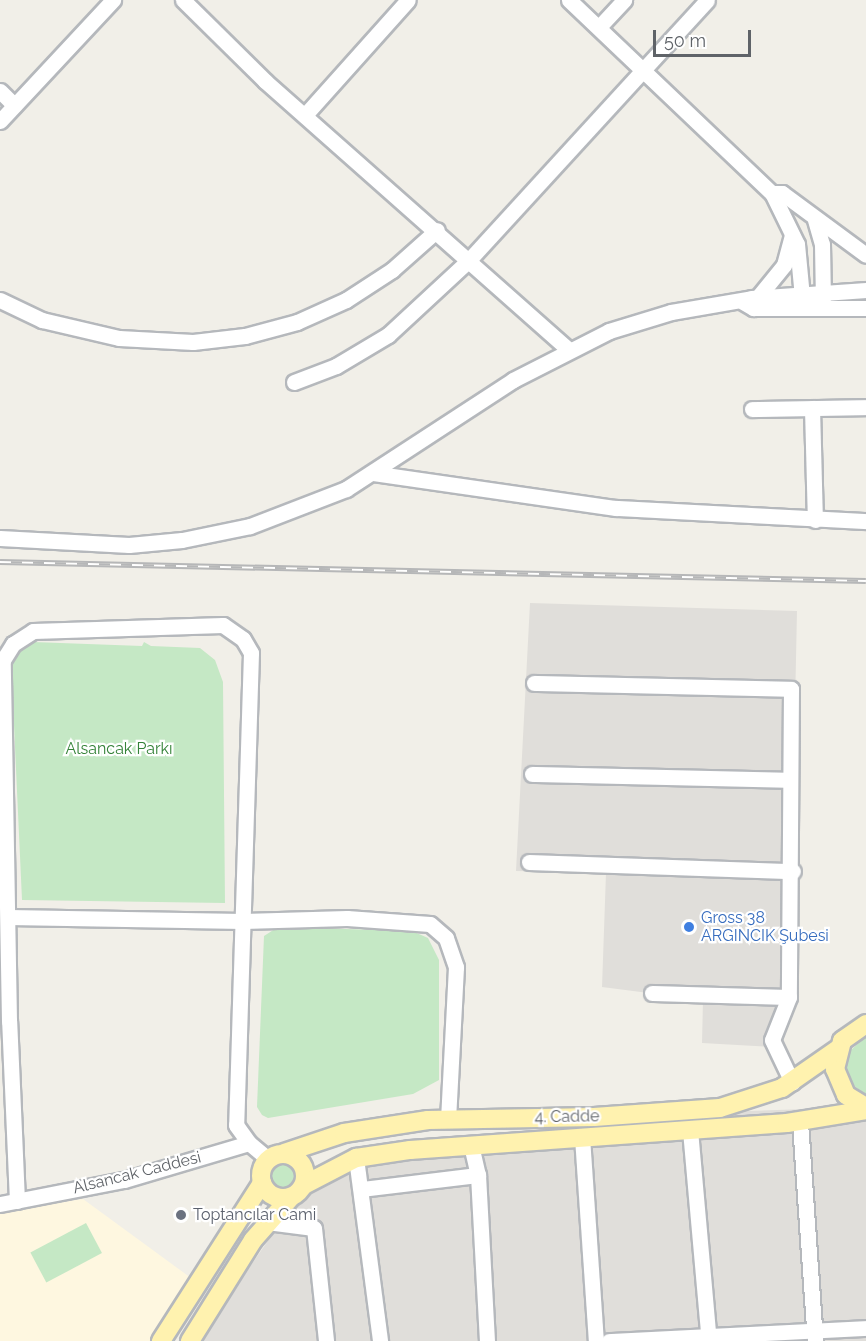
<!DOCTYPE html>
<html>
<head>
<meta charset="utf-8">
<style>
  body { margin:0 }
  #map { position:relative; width:866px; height:1341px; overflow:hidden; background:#f1efe8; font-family:Raleway,sans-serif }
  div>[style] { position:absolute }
  .commercial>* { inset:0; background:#fef7e0 }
  .industrial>* { inset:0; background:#e0deda }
  .green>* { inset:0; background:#c5e8c5; transform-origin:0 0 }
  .round { border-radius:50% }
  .roads { filter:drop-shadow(2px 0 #b5b8bc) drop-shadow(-2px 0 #b5b8bc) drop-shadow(0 2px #b5b8bc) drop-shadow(0 -2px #b5b8bc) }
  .minor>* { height:15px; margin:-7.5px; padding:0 7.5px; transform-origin:7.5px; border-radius:7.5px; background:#fff }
  .major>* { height:18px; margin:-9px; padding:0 9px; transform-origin:9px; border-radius:9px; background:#fff2af }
  .major>.ring { margin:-9px; padding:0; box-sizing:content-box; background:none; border:18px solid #fff2af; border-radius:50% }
  .rail>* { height:6px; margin-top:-3px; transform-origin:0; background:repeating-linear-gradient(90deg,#fff 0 11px,#b6b7b8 0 22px); box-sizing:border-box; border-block:2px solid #b6b7b8 }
  .dots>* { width:16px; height:16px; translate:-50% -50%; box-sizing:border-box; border:3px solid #fff; border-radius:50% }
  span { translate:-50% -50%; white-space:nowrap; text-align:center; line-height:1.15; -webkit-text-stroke:4.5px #fff; paint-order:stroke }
  .park-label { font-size:16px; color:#348238 }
  .shop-label { font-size:16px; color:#366cbe }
  .left { translate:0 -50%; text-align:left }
  .street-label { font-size:16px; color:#5f6368 }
  .worship-label { font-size:16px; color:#5b616d }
  .scale { position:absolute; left:653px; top:30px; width:98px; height:27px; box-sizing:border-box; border:3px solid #5f6368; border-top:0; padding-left:8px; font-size:18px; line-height:21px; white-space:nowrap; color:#5f6368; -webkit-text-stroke:4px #fff; paint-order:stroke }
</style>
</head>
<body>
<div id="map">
  <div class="commercial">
    <div style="clip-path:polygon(83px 1199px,191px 1278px,154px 1341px,0 1341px,0 1211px)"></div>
  </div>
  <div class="industrial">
    <div style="clip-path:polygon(530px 603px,797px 611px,794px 755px,799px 876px,773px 1047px,702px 1043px,703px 1000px,602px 987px,606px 873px,516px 871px)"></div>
    <div style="clip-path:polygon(866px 1107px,866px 1341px,198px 1341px,302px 1192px,381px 1153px,685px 1113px)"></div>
  </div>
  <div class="green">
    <div style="clip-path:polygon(33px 642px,142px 646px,144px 642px,151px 646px,200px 648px,215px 660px,223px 682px,225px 903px,22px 900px,11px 660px,20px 649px)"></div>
    <div style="clip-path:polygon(278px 927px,412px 931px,428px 938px,439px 960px,439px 1080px,413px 1094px,268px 1118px,262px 1115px,257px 1107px,264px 936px)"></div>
    <div style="clip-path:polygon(866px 1036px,866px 1095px,853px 1085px,846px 1068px,850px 1051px)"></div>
    <div class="round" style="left:268px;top:1161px;width:28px;height:28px"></div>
    <div style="left:86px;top:1223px;width:34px;height:63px;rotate:62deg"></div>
  </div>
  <div class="roads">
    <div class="minor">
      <div style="left:183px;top:0;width:115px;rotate:44.6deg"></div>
      <div style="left:265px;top:81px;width:406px;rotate:41.5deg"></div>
      <div style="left:569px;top:0;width:280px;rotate:43.6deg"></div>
      <div style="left:772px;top:193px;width:57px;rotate:63.9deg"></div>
      <div style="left:797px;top:244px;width:64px;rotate:84.6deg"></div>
      <div style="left:599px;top:27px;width:37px;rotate:-47deg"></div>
      <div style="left:0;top:91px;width:20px;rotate:45deg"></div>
      <div style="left:305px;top:115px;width:154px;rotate:-48.2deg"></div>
      <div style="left:0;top:121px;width:166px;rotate:-47deg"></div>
      <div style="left:772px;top:193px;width:10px"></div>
      <div style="left:782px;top:193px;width:104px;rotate:36.4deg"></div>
      <div style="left:815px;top:220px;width:25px;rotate:74deg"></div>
      <div style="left:822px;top:244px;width:55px;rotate:89deg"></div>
      <div style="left:758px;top:297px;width:41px;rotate:-50.9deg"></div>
      <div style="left:784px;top:265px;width:31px;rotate:-75deg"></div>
      <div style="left:0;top:300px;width:47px;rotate:25.5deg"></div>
      <div style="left:42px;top:320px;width:79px;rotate:13.2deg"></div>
      <div style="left:119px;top:338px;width:74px;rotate:3.1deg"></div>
      <div style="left:193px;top:342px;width:52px;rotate:-6.6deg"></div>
      <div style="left:245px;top:336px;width:54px;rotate:-15.1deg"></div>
      <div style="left:297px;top:322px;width:54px;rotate:-24.2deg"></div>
      <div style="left:346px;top:300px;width:55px;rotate:-33.1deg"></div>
      <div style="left:392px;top:270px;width:60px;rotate:-41.6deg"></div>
      <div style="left:743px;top:302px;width:12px;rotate:31deg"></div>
      <div style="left:753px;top:308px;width:113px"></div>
      <div style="left:294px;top:382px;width:45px;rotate:-20.9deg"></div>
      <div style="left:336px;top:366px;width:61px;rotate:-30.8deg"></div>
      <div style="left:388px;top:335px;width:110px;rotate:-42.8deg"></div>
      <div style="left:469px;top:260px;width:352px;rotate:-47.5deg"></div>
      <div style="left:812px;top:408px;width:112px;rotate:88.5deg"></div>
      <div style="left:752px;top:409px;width:114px;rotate:-1deg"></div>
      <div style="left:372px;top:473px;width:246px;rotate:8.2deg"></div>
      <div style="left:616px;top:508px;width:250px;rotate:3deg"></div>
      <div style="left:0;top:538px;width:129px;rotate:3.1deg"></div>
      <div style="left:129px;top:545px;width:53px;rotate:-5.4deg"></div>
      <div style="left:182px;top:540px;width:69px;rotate:-11.6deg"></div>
      <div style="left:250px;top:526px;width:103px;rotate:-21.1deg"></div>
      <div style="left:346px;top:489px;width:199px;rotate:-33.1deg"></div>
      <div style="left:513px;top:380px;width:108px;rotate:-27deg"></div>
      <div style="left:609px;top:331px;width:65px;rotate:-17deg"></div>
      <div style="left:671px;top:312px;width:82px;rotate:-9.8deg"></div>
      <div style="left:752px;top:298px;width:114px;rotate:-4deg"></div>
      <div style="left:534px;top:683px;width:257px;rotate:1.3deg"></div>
      <div style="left:791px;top:689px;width:308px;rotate:90.4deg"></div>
      <div style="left:789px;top:997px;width:46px;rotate:111.6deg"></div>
      <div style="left:772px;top:1040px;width:47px;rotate:64.5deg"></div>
      <div style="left:532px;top:774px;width:257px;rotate:1.3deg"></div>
      <div style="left:529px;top:862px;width:264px;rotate:2deg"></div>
      <div style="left:8px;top:917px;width:235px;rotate:1deg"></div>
      <div style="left:243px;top:921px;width:104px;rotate:-1.7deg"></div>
      <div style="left:347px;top:918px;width:83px;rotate:4.1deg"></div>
      <div style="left:430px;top:924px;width:21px;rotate:41deg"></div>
      <div style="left:446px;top:938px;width:31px;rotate:71deg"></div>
      <div style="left:456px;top:967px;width:152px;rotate:93deg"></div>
      <div style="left:652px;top:993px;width:137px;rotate:1.7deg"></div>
      <div style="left:800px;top:1122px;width:220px;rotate:86.1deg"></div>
      <div style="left:690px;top:1130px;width:212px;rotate:84.9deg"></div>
      <div style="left:582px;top:1137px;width:204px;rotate:86.1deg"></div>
      <div style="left:471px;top:1145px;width:31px;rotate:77deg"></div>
      <div style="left:478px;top:1175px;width:166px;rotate:86.9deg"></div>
      <div style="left:356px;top:1158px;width:185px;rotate:82.5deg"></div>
      <div style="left:362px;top:1189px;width:117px;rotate:-6.9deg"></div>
      <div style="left:17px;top:1201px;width:180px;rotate:-92.5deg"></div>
      <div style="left:9px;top:1021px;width:361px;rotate:-91deg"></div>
      <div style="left:3px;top:660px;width:19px;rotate:-58deg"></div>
      <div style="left:13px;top:644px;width:24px;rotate:-33deg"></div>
      <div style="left:33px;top:631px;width:190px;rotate:-1.8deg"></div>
      <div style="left:223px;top:625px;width:24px;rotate:35deg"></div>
      <div style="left:243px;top:639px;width:16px;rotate:60deg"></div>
      <div style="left:251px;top:653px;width:472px;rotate:91.8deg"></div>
      <div style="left:236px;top:1125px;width:22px;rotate:54deg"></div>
      <div style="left:0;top:1204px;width:126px;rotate:-11deg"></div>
      <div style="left:124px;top:1180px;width:130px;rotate:-16.5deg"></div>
      <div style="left:249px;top:1143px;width:25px;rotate:40deg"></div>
      <div style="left:267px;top:1222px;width:47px;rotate:7.3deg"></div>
      <div style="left:314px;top:1228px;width:114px;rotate:83.9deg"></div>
      <div style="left:609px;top:1341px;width:257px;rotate:-2.9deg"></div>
    </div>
    <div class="major">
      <div style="left:866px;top:1024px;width:29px;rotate:145deg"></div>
      <div style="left:842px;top:1041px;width:29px;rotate:104deg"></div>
      <div style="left:835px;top:1069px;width:28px;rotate:67deg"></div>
      <div style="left:846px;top:1095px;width:23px;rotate:31deg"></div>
      <div style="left:284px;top:1153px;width:63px;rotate:-18.4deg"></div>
      <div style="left:344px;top:1133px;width:85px;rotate:-8.8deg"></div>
      <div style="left:428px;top:1120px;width:166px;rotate:-1deg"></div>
      <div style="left:594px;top:1117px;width:126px;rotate:-4.1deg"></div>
      <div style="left:720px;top:1108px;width:65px;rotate:-17.9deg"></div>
      <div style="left:782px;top:1088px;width:68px;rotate:-34.9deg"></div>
      <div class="ring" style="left:261px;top:1154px;width:26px;height:26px"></div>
      <div style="left:304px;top:1185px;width:59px;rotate:-27.4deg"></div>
      <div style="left:356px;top:1158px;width:55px;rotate:-8.4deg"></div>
      <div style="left:410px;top:1150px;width:378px;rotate:-4.1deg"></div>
      <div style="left:787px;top:1123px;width:80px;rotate:-9.3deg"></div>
      <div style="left:161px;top:1341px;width:188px;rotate:-57.4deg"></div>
      <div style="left:190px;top:1341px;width:119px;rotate:-58deg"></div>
      <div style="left:253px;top:1240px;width:57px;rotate:-48.5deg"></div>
    </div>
  </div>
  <div class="rail">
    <div style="left:0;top:562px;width:866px;rotate:1.26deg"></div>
  </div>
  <div class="dots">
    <div style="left:689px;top:927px;background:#3f7fe0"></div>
    <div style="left:181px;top:1215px;background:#6b7280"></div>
  </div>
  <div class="park-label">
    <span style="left:119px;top:749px">Alsancak Parkı</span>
  </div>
  <div class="shop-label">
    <span class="left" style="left:701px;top:927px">Gross 38<br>ARGINCIK Şubesi</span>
  </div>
  <div class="street-label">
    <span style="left:567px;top:1117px;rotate:-1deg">4. Cadde</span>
    <span style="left:137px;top:1173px;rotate:-14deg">Alsancak Caddesi</span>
  </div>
  <div class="worship-label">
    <span class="left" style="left:193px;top:1215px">Toptancılar Cami</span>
  </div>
  <div class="scale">50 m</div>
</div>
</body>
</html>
